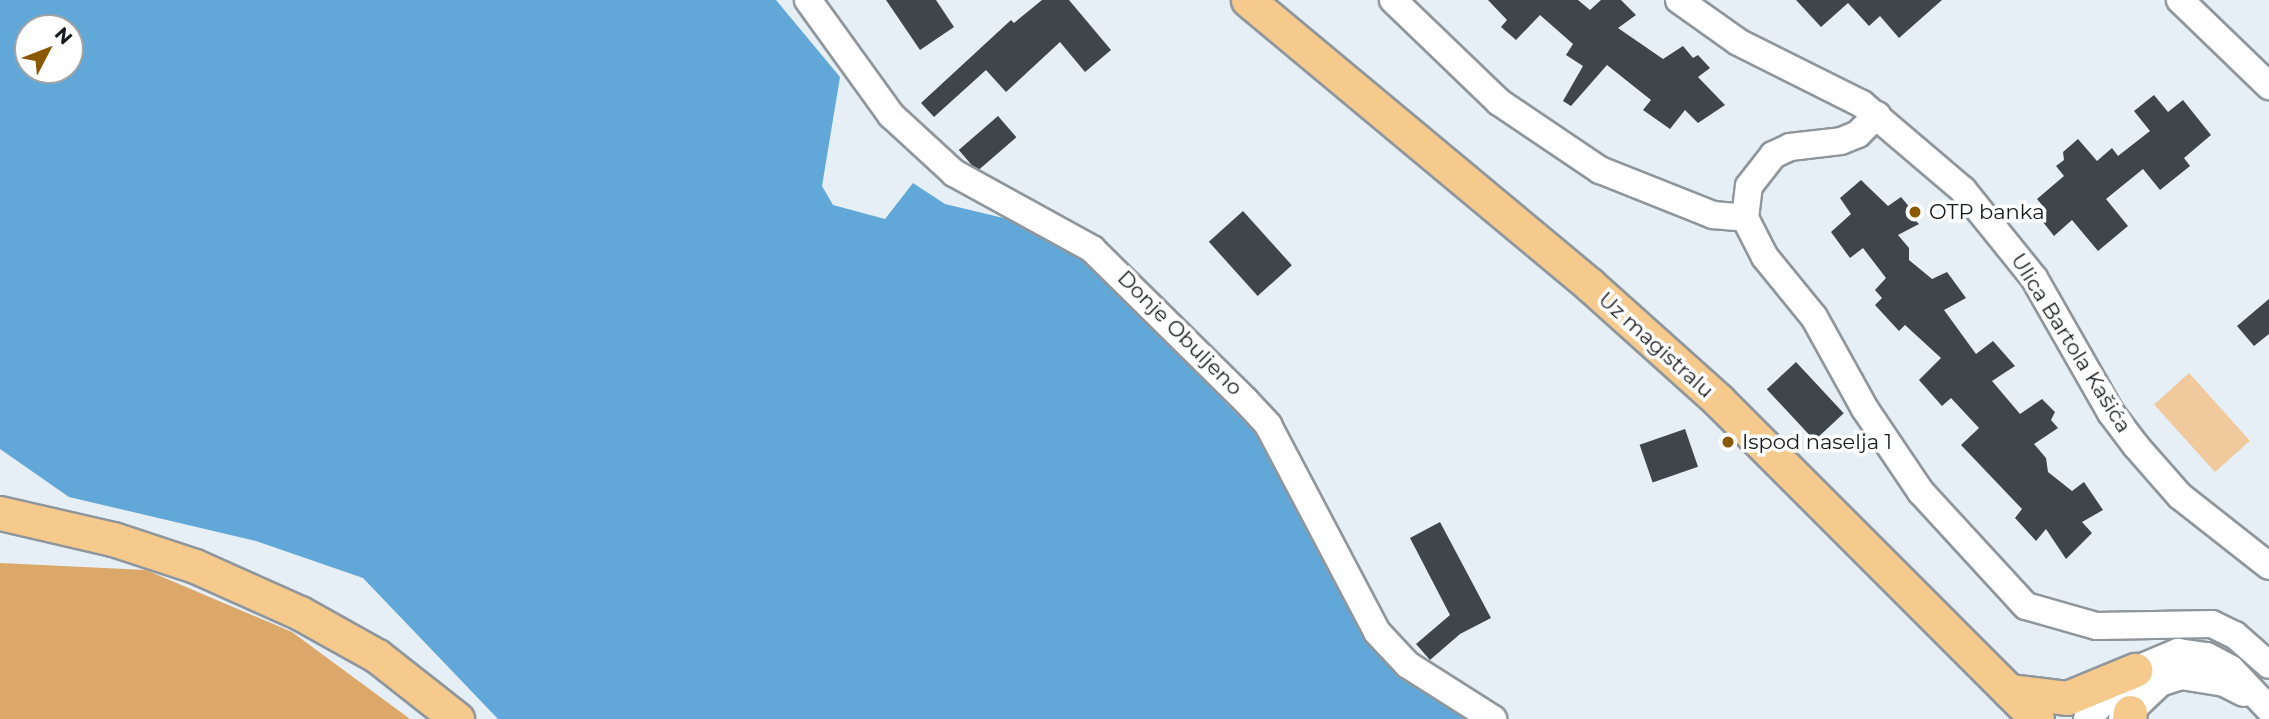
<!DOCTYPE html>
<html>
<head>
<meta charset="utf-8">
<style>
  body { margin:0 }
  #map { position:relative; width:2269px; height:719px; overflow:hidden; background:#e6eff5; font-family:Montserrat,sans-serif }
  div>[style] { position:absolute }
  .green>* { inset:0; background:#f0c99d; transform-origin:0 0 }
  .forest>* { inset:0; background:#dca86a }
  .water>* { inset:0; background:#61a8d8 }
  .building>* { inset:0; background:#3f464b; transform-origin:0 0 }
  .roads { filter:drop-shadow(2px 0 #8f969c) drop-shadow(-2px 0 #8f969c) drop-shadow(0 2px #8f969c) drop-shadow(0 -2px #8f969c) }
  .minor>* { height:26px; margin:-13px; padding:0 13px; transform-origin:13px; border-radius:13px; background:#fff }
  .major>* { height:33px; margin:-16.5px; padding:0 16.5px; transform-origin:16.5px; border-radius:16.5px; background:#f6c98d }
  .dots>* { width:19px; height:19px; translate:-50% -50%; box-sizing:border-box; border:4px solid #fff; border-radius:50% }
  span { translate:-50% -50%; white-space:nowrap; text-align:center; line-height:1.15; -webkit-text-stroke:7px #fff; paint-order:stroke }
  .poi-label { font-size:21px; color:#171a1c }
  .left { translate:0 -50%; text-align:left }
  .street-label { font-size:21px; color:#171a1c }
  .north { position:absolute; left:14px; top:14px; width:70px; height:70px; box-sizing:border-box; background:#fff; border:2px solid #a2a3a4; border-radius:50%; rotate:48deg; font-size:19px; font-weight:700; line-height:28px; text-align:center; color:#171a1c }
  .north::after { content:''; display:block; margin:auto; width:24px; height:32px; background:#8a5702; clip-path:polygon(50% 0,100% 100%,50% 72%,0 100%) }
</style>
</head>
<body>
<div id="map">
  <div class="green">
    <div style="left:2189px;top:373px;width:91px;height:47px;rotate:48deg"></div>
  </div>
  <div class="forest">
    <div style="clip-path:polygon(0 563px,146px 570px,292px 632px,410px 719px,0 719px)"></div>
  </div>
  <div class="water">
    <div style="clip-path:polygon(evenodd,0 0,776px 0,840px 77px,822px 186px,833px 205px,885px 219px,913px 183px,945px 204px,1033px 225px,1077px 252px,1276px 454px,1341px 587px,1476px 719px,498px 719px,363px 578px,256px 541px,69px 497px,0 449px,0 0,28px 28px,70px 28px,70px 70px,28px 70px,28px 28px)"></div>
  </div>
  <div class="building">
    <div style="clip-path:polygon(886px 0,936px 0,954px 27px,920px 50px)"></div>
    <div style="clip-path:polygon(1042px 0,1069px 0,1111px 50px,1085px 72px,1060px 42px,1006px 92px,986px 70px,934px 117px,921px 103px,1011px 20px,1014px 23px)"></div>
    <div style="clip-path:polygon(1488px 0,1578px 0,1590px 10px,1601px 0,1621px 0,1636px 15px,1618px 28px,1663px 59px,1683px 46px,1693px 58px,1698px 55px,1710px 68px,1698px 77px,1725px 105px,1698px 123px,1685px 110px,1670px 129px,1643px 110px,1651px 100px,1607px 65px,1571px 106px,1563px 101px,1583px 66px,1566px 55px,1573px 44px,1540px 15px,1516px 40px,1501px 27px,1507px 20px)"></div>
    <div style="clip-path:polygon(1796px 0,1942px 0,1899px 38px,1880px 16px,1869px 26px,1848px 3px,1821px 27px)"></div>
    <div style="clip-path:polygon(2154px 95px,2168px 112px,2183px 100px,2211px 135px,2184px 158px,2190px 166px,2160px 190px,2143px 169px,2106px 199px,2128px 226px,2098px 251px,2072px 220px,2054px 236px,2039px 217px,2047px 211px,2037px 199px,2064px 176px,2056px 166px,2064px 160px,2063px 152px,2078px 139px,2097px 161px,2112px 148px,2118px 156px,2150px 131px,2134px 111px)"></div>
    <div style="left:998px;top:116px;width:28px;height:52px;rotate:49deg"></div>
    <div style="clip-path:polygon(1861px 180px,1888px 206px,1901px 197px,1912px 210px,1909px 214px,1919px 224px,1898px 235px,1909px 248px,1909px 260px,1932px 279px,1947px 272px,1966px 298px,1944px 310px,1976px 354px,1993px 341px,2015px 366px,1992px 381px,2020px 414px,2042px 399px,2055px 412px,2051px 420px,2058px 428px,2034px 444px,2046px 458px,2048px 472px,2072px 491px,2084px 482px,2103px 510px,2082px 522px,2092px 533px,2066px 559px,2046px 529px,2036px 541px,2015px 518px,2022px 509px,1961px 445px,1979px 428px,1951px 398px,1942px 406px,1919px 380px,1941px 358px,1905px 325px,1899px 331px,1875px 305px,1882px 298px,1875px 290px,1886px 278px,1863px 248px,1850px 258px,1831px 232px,1851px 214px,1840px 198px)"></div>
    <div style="left:1243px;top:211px;width:73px;height:46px;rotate:48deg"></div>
    <div style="clip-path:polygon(2269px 299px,2269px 334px,2254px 346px,2237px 326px)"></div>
    <div style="left:1796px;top:362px;width:70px;height:40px;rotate:47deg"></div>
    <div style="left:1685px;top:429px;width:40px;height:48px;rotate:71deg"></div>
    <div style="clip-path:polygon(1440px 522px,1491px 618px,1460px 634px,1430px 660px,1416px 644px,1450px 615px,1410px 538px)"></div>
  </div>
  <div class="roads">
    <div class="minor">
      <div style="left:808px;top:0;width:142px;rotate:54.2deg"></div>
      <div style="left:891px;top:115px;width:86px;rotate:42.6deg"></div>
      <div style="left:954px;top:173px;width:158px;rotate:28.8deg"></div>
      <div style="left:1092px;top:249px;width:216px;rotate:44.6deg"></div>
      <div style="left:1246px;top:401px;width:33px;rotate:47deg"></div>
      <div style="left:1268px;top:425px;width:234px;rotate:62.2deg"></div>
      <div style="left:1377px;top:632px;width:45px;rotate:46.8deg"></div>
      <div style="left:1408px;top:665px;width:101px;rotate:32.4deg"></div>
      <div style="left:1393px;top:0;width:147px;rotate:43.9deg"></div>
      <div style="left:1499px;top:102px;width:122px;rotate:34deg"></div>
      <div style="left:1600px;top:170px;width:122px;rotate:21.7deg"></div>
      <div style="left:1713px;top:215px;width:32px;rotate:5deg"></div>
      <div style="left:1745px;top:218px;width:32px;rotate:-83deg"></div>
      <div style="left:1749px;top:186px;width:39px;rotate:-52deg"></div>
      <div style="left:1773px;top:155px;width:19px;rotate:-25deg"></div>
      <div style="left:1790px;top:147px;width:51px;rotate:-6.7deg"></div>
      <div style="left:1841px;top:141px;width:18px;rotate:-22deg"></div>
      <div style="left:1858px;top:134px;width:27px;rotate:-45deg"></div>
      <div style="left:1679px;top:0;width:72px;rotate:35.4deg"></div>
      <div style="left:1738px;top:42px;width:139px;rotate:26.6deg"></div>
      <div style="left:1862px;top:104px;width:133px;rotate:40.4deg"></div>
      <div style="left:1963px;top:190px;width:113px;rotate:51.1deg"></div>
      <div style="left:2034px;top:278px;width:155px;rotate:60.3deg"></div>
      <div style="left:2111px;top:413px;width:41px;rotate:52.9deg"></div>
      <div style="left:2136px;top:446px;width:67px;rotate:48.7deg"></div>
      <div style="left:2180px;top:496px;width:113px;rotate:38.2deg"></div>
      <div style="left:2180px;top:0;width:124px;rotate:44deg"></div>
      <div style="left:1745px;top:218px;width:44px;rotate:62.9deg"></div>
      <div style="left:1765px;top:257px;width:77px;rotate:50.8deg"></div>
      <div style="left:1814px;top:317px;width:105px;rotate:61deg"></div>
      <div style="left:1865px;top:409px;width:100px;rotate:56deg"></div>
      <div style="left:1921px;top:492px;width:155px;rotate:47.4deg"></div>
      <div style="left:2026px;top:606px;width:73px;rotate:15.9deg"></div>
      <div style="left:2096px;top:626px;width:116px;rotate:-1deg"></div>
      <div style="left:2212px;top:624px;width:25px;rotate:26deg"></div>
      <div style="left:2235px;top:635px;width:45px;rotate:41.4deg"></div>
      <div style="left:2087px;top:719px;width:69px;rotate:-45.6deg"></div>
      <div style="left:2135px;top:670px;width:47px;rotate:-22.7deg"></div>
      <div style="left:2178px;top:652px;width:29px;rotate:8deg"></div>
      <div style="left:2207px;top:656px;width:27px;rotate:28deg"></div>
      <div style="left:2231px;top:669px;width:55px;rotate:46.5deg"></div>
      <div style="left:2122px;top:719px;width:52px;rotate:-43.5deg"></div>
      <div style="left:2160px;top:683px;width:22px;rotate:-18deg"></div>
      <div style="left:2181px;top:676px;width:44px;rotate:9.2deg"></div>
      <div style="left:2224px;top:683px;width:22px;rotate:27deg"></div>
    </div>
    <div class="major">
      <div style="left:1248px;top:0;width:445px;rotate:39.8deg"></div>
      <div style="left:1590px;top:285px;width:172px;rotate:41.9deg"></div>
      <div style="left:1718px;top:400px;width:451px;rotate:45deg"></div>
      <div style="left:0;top:513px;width:116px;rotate:13deg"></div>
      <div style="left:113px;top:539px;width:86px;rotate:18.2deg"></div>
      <div style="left:195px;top:566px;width:115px;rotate:24.1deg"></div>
      <div style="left:300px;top:613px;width:88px;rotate:29.2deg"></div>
      <div style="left:377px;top:656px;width:102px;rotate:38.2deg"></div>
      <div style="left:2009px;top:691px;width:58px;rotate:6.9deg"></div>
      <div style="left:2067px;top:698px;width:74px;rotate:-22.4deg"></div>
      <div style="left:2129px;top:719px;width:7px;rotate:-82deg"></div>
    </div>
  </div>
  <div class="dots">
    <div style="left:1915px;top:212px;background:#8a5702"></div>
    <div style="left:1728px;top:442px;background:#8a5702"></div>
  </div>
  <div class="poi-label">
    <span class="left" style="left:1929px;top:212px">OTP banka</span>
    <span class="left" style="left:1742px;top:442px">Ispod naselja 1</span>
  </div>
  <div class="street-label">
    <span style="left:1180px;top:333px;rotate:45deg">Donje Obuljeno</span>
    <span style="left:2071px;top:343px;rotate:58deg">Ulica Bartola Kašića</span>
    <span style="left:1656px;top:345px;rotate:42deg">Uz magistralu</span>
  </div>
  <div class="north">N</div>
</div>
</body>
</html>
